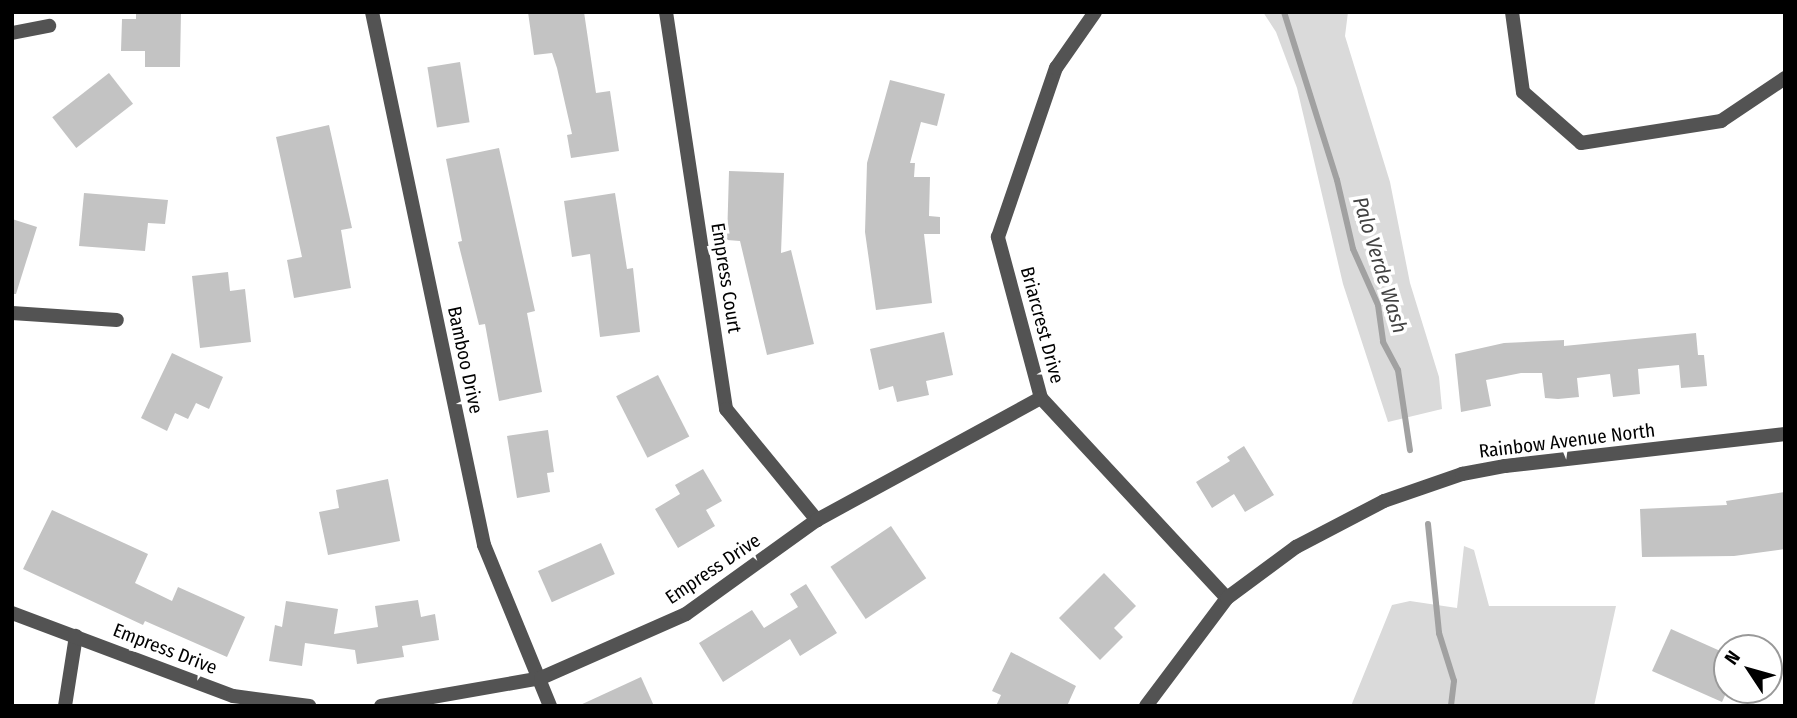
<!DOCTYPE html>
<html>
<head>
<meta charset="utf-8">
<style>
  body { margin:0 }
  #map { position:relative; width:1797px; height:718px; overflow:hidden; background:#fff; font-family:"Fira Sans Condensed",sans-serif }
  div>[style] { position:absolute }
  .green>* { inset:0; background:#dadada }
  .stream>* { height:6px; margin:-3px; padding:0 3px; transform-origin:3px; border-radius:3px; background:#a1a1a1 }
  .building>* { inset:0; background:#c3c3c3; transform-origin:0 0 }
  .minor>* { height:14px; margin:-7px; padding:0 7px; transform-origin:7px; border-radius:7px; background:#535353 }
  .tertiary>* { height:14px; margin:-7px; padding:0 7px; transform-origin:7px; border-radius:7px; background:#535353 }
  span { translate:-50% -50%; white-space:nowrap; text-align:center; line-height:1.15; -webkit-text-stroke:7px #fff; paint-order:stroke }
  .street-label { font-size:19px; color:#000 }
  .water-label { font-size:21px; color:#424242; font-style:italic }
  .frame { position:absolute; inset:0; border:14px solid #000; pointer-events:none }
  .north { position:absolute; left:1713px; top:634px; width:70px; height:70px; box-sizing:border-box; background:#fff; border:2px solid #999; border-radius:50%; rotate:306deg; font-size:19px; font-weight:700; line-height:28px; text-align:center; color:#000 }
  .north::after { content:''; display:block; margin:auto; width:24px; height:32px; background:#000; clip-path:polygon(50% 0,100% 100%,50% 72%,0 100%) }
</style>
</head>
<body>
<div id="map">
  <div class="green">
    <div style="clip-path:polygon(1263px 12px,1348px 12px,1345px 36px,1390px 182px,1410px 283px,1439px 377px,1442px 409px,1388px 422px,1343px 284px,1297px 88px,1276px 32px)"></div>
    <div style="clip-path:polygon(1464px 546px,1474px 550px,1489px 606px,1616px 606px,1594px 706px,1351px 706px,1392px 605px,1410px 601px,1457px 608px)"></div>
  </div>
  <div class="stream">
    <div style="left:1284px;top:12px;width:176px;rotate:72.5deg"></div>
    <div style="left:1337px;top:180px;width:71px;rotate:76.9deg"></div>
    <div style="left:1353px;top:249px;width:61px;rotate:65.9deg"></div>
    <div style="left:1378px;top:305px;width:37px;rotate:82deg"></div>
    <div style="left:1383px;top:342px;width:32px;rotate:62deg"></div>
    <div style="left:1398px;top:370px;width:81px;rotate:81.5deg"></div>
    <div style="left:1428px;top:524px;width:110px;rotate:84.2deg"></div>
    <div style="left:1439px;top:633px;width:50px;rotate:72.6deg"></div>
    <div style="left:1454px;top:681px;width:25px;rotate:97deg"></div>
  </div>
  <div class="building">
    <div style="clip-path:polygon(136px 12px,181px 12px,180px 67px,145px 67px,145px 51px,121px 51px,122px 19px,136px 19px)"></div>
    <div style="clip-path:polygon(528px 12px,584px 12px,596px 93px,610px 91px,619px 151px,571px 158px,567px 135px,572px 134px,557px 68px,552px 53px,534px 55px)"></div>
    <div style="left:460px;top:62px;width:61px;height:33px;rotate:81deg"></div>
    <div style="left:109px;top:73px;width:39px;height:72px;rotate:52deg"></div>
    <div style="clip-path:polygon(890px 80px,945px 94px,937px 126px,921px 122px,910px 163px,915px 163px,914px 177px,930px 177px,929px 216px,940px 217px,940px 234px,924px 234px,932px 303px,876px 310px,865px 232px,867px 163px)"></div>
    <div style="clip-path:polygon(329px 125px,352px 228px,341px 230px,351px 288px,294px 298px,287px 260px,302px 257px,276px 137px)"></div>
    <div style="clip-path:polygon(499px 148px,535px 311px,527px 313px,542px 392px,499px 401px,485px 324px,479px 325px,458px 242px,462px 241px,446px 159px)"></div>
    <div style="clip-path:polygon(729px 171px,784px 173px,781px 253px,791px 250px,814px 344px,767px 355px,740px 241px,727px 240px)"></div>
    <div style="clip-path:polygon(84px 193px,168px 200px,165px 224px,148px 223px,145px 251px,79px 246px)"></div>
    <div style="clip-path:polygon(615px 193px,627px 269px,633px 268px,640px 332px,600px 337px,590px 254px,572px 257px,564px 201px)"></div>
    <div style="clip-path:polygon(12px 219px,37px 227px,16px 294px,12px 294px)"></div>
    <div style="clip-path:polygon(228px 272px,230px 291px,245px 289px,251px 342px,200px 348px,192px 276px)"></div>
    <div style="clip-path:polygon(944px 332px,953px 375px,926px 381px,929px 395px,897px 402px,893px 386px,879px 390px,870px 349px)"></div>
    <div style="clip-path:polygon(1696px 333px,1698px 355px,1704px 355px,1707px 386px,1681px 388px,1679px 365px,1638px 369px,1640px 394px,1613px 397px,1610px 374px,1577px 378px,1579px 397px,1558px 399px,1545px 398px,1542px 373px,1521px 373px,1486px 380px,1491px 406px,1461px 412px,1455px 354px,1504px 343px,1564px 340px,1564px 346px)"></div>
    <div style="clip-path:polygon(172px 353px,223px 377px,209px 409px,196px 403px,188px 419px,175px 413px,167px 431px,141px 418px)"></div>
    <div style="left:658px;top:375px;width:69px;height:47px;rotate:63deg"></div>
    <div style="clip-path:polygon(548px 430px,554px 472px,547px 473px,550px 492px,517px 498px,507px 436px)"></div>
    <div style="clip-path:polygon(1244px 446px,1274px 495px,1245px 512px,1234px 494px,1212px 508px,1196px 482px,1230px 461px,1227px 457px)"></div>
    <div style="clip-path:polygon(703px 469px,722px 501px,706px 510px,715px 526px,678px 548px,655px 509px,680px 494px,675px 485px)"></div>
    <div style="clip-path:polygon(388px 479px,400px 541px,328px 555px,319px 512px,339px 508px,336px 490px)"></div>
    <div style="clip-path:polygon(1785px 492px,1785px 549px,1734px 556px,1642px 557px,1640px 509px,1727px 505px,1726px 501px)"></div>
    <div style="clip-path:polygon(52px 510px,148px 554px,135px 583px,172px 601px,178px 587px,245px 617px,227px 657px,145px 621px,143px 625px,23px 569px)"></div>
    <div style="left:891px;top:526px;width:63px;height:73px;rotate:56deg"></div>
    <div style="left:601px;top:543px;width:34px;height:69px;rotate:66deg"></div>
    <div style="clip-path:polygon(1104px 573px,1136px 606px,1114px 628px,1123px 637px,1100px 660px,1059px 618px)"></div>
    <div style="clip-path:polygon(806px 584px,837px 633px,800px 656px,790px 639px,723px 682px,699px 643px,752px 610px,764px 628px,798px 607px,790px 594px)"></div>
    <div style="clip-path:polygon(418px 600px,421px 617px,435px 614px,439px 640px,402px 646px,404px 657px,357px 664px,355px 650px,305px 643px,302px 666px,269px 661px,275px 625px,282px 627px,286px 601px,338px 609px,334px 634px,378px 627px,375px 606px)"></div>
    <div style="clip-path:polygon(1671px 629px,1727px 654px,1727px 691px,1722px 702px,1652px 671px)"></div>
    <div style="clip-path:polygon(1011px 652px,1076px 686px,1067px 706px,996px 706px,1001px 695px,992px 691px)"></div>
    <div style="clip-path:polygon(641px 677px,654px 706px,578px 706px)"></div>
  </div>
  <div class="minor">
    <div style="left:372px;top:12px;width:545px;rotate:78.13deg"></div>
    <div style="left:484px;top:545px;width:174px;rotate:67.7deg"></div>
    <div style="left:666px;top:12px;width:402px;rotate:81.4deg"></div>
    <div style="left:726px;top:409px;width:144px;rotate:50.7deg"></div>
    <div style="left:1512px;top:12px;width:81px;rotate:82.2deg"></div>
    <div style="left:1523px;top:92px;width:77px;rotate:41.3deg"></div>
    <div style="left:1581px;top:143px;width:142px;rotate:-8.9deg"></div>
    <div style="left:1721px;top:121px;width:77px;rotate:-33.9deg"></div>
    <div style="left:12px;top:33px;width:38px;rotate:-11deg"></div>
    <div style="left:12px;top:313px;width:105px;rotate:3.8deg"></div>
    <div style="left:1041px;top:398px;width:167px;rotate:-105deg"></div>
    <div style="left:998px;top:237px;width:179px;rotate:-71.1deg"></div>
    <div style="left:1056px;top:68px;width:68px;rotate:-55.1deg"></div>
    <div style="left:65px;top:706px;width:71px;rotate:-81.1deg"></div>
  </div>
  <div class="tertiary">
    <div style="left:12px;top:613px;width:236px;rotate:20.6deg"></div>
    <div style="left:233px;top:696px;width:77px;rotate:7.5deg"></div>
    <div style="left:381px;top:706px;width:162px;rotate:-9.9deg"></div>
    <div style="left:541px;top:678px;width:158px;rotate:-23.8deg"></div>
    <div style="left:686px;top:614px;width:161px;rotate:-35.7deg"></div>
    <div style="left:817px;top:520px;width:255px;rotate:-28.6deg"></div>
    <div style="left:1041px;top:398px;width:273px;rotate:47.1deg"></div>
    <div style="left:1146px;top:706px;width:135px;rotate:-53.1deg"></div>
    <div style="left:1227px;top:598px;width:86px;rotate:-36.5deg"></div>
    <div style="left:1296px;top:547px;width:99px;rotate:-27.6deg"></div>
    <div style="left:1384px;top:501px;width:83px;rotate:-19.1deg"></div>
    <div style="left:1462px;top:474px;width:44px;rotate:-10.5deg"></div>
    <div style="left:1505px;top:466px;width:282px;rotate:-6.5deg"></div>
  </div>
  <div class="street-label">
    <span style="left:726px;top:278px;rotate:81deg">Empress Court</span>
    <span style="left:1042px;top:325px;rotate:75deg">Briarcrest Drive</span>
    <span style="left:465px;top:360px;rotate:78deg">Bamboo Drive</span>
    <span style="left:1567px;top:441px;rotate:-7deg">Rainbow Avenue North</span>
    <span style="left:713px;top:569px;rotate:-34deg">Empress Drive</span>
    <span style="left:165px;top:649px;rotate:21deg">Empress Drive</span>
  </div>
  <div class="water-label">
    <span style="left:1380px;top:265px;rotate:73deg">Palo Verde Wash</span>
  </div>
  <div class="frame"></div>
  <div class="north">N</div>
</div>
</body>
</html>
